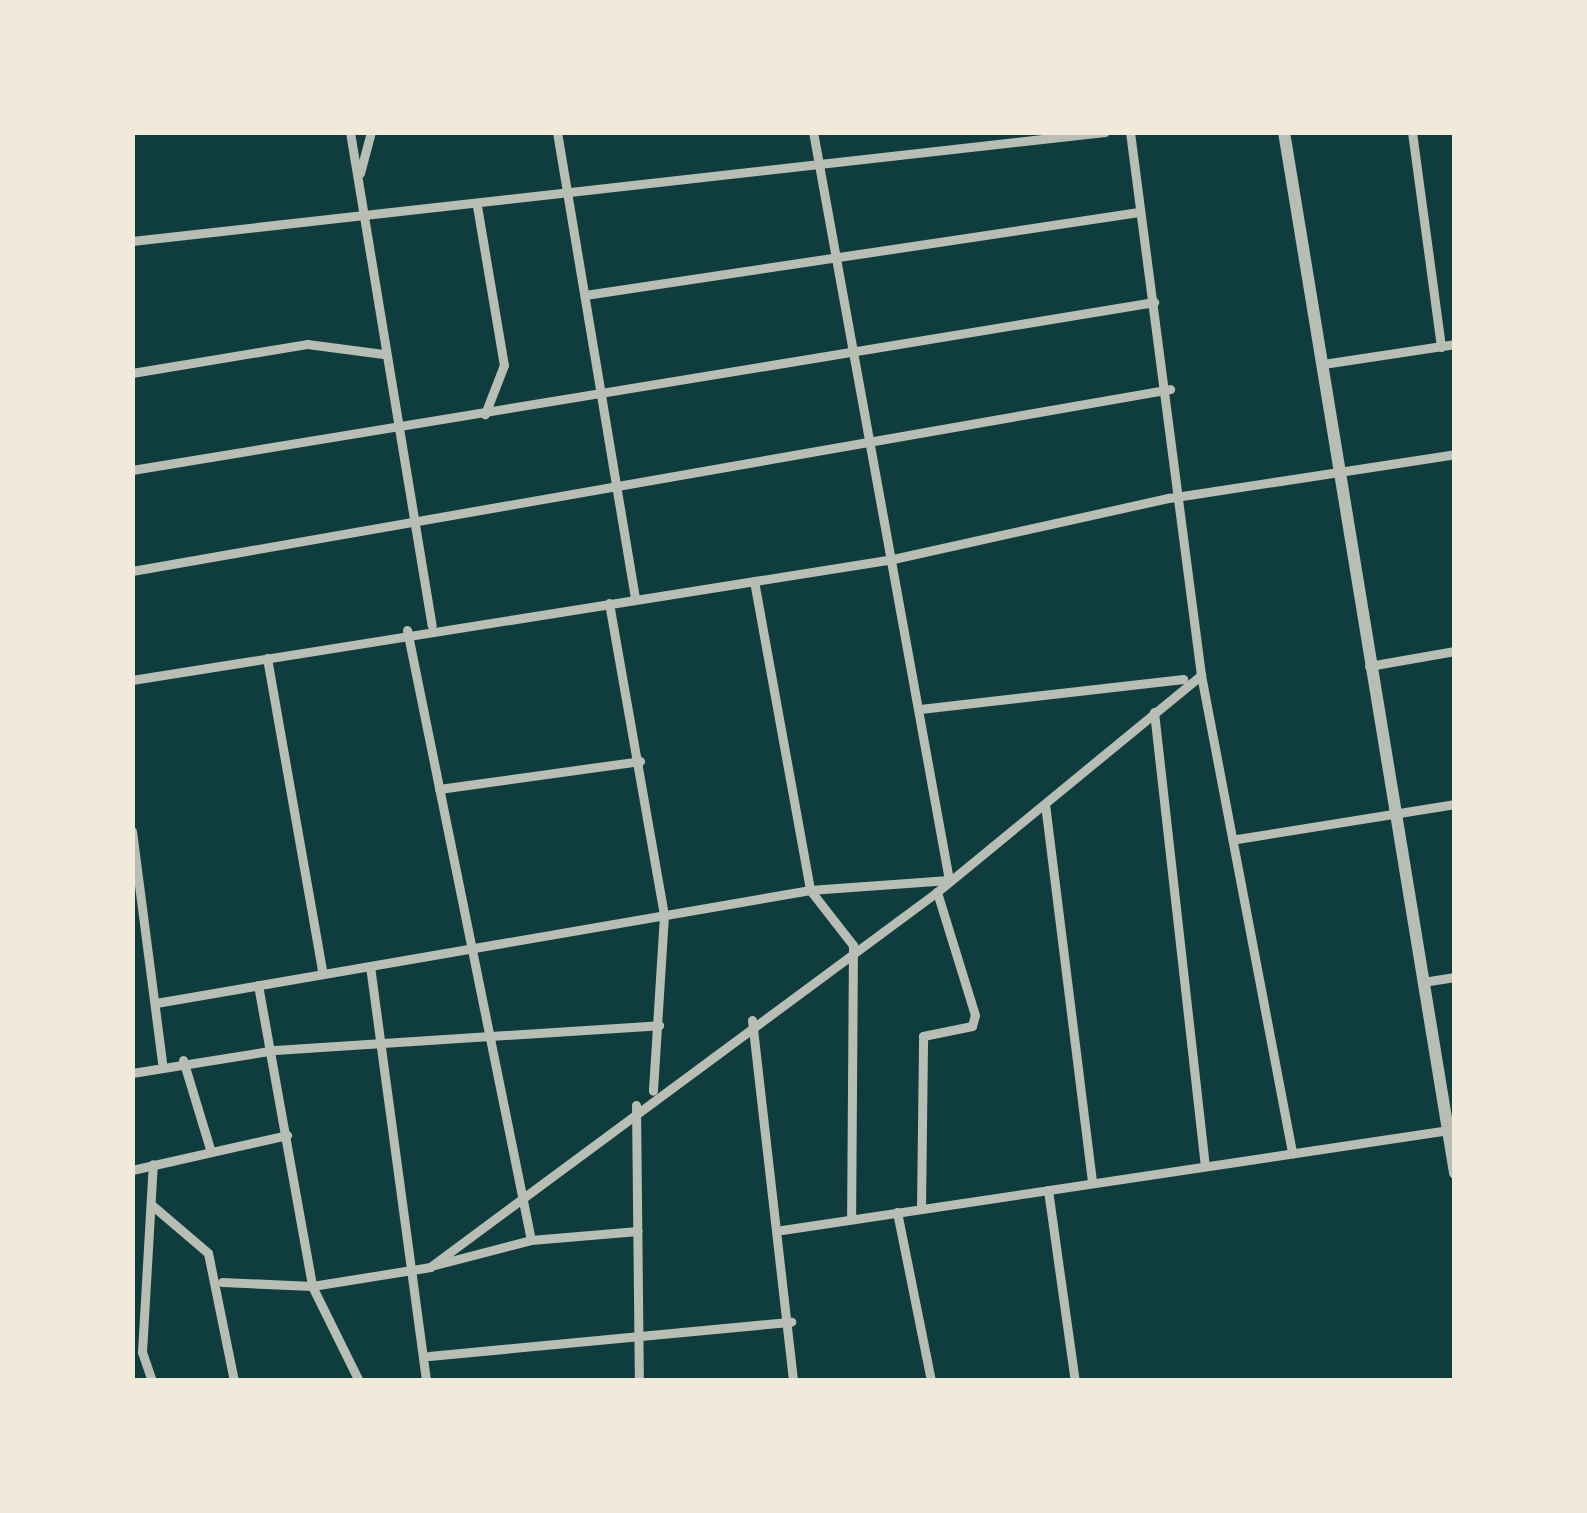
<!DOCTYPE html>
<html>
<head>
<meta charset="utf-8">
<style>
  body { margin:0 }
  #map { position:relative; width:1587px; height:1513px; overflow:hidden; background:#0f3d3e; font-family:Barlow,sans-serif }
  div>[style] { position:absolute }
  .minor>* { height:9px; margin:-4.5px; padding:0 4.5px; transform-origin:4.5px; border-radius:4.5px; background:#b8beb3 }
  .tertiary>* { height:12px; margin:-6px; padding:0 6px; transform-origin:6px; border-radius:6px; background:#b8beb3 }
  span { translate:-50% -50%; white-space:nowrap; text-align:center; line-height:1.15; -webkit-text-stroke:12px #f1e9da; paint-order:stroke }
  .frame { position:absolute; inset:0; border:135px solid #f1e9da; pointer-events:none }
</style>
</head>
<body>
<div id="map">
  <div class="minor">
    <div style="left:350px;top:132px;width:500px;rotate:80.6deg"></div>
    <div style="left:557px;top:132px;width:472px;rotate:80.5deg"></div>
    <div style="left:1130px;top:132px;width:548px;rotate:82.55deg"></div>
    <div style="left:1201px;top:675px;width:487px;rotate:79.2deg"></div>
    <div style="left:1412px;top:132px;width:217px;rotate:82.3deg"></div>
    <div style="left:360px;top:173px;width:42px;rotate:-75deg"></div>
    <div style="left:477px;top:206px;width:161px;rotate:80.4deg"></div>
    <div style="left:504px;top:365px;width:53px;rotate:111.2deg"></div>
    <div style="left:132px;top:241px;width:979px;rotate:-6.39deg"></div>
    <div style="left:585px;top:295px;width:560px;rotate:-8.52deg"></div>
    <div style="left:1323px;top:364px;width:134px;rotate:-8.6deg"></div>
    <div style="left:132px;top:373px;width:177px;rotate:-9.4deg"></div>
    <div style="left:307px;top:344px;width:77px;rotate:7.5deg"></div>
    <div style="left:132px;top:470px;width:1036px;rotate:-9.33deg"></div>
    <div style="left:132px;top:571px;width:1054px;rotate:-9.94deg"></div>
    <div style="left:754px;top:581px;width:314px;rotate:79.7deg"></div>
    <div style="left:810px;top:890px;width:70px;rotate:52deg"></div>
    <div style="left:853px;top:945px;width:274px;rotate:90.4deg"></div>
    <div style="left:609px;top:603px;width:317px;rotate:80deg"></div>
    <div style="left:664px;top:915px;width:176px;rotate:93.6deg"></div>
    <div style="left:407px;top:630px;width:622px;rotate:78.51deg"></div>
    <div style="left:267px;top:658px;width:321px;rotate:80deg"></div>
    <div style="left:1369px;top:666px;width:87px;rotate:-9.9deg"></div>
    <div style="left:132px;top:680px;width:771px;rotate:-9.03deg"></div>
    <div style="left:893px;top:559px;width:283px;rotate:-12.5deg"></div>
    <div style="left:1169px;top:498px;width:289px;rotate:-8.7deg"></div>
    <div style="left:920px;top:709px;width:265px;rotate:-6.5deg"></div>
    <div style="left:1154px;top:712px;width:457px;rotate:83.6deg"></div>
    <div style="left:439px;top:789px;width:203px;rotate:-7.9deg"></div>
    <div style="left:1045px;top:804px;width:382px;rotate:82.9deg"></div>
    <div style="left:132px;top:831px;width:233px;rotate:82.6deg"></div>
    <div style="left:1237px;top:839px;width:221px;rotate:-9.1deg"></div>
    <div style="left:370px;top:966px;width:419px;rotate:82.3deg"></div>
    <div style="left:1423px;top:982px;width:32px;rotate:-9deg"></div>
    <div style="left:258px;top:985px;width:306px;rotate:79.8deg"></div>
    <div style="left:312px;top:1286px;width:106px;rotate:63.7deg"></div>
    <div style="left:156px;top:1003px;width:664px;rotate:-9.8deg"></div>
    <div style="left:810px;top:890px;width:139px;rotate:-4.1deg"></div>
    <div style="left:949px;top:880px;width:760px;rotate:-100.3deg"></div>
    <div style="left:752px;top:1020px;width:363px;rotate:83.5deg"></div>
    <div style="left:183px;top:1060px;width:96px;rotate:73.1deg"></div>
    <div style="left:132px;top:1073px;width:145px;rotate:-9.1deg"></div>
    <div style="left:275px;top:1050px;width:385px;rotate:-3.7deg"></div>
    <div style="left:636px;top:1105px;width:276px;rotate:89.4deg"></div>
    <div style="left:132px;top:1170px;width:159px;rotate:-12.7deg"></div>
    <div style="left:1048px;top:1190px;width:193px;rotate:82deg"></div>
    <div style="left:153px;top:1206px;width:72px;rotate:40.5deg"></div>
    <div style="left:208px;top:1253px;width:131px;rotate:78.5deg"></div>
    <div style="left:921px;top:1209px;width:173px;rotate:-89.3deg"></div>
    <div style="left:923px;top:1036px;width:50px;rotate:-11.5deg"></div>
    <div style="left:972px;top:1026px;width:11px;rotate:-75deg"></div>
    <div style="left:975px;top:1015px;width:129px;rotate:-107.2deg"></div>
    <div style="left:897px;top:1212px;width:172px;rotate:78.6deg"></div>
    <div style="left:782px;top:1230px;width:681px;rotate:-8.53deg"></div>
    <div style="left:435px;top:1265px;width:99px;rotate:-14.6deg"></div>
    <div style="left:531px;top:1240px;width:107px;rotate:-4.8deg"></div>
    <div style="left:222px;top:1282px;width:90px;rotate:2.5deg"></div>
    <div style="left:312px;top:1286px;width:120px;rotate:-9.1deg"></div>
    <div style="left:430px;top:1267px;width:631px;rotate:-36.49deg"></div>
    <div style="left:937px;top:892px;width:342px;rotate:-39.4deg"></div>
    <div style="left:429px;top:1356px;width:364px;rotate:-5.4deg"></div>
    <div style="left:152px;top:1381px;width:31px;rotate:-109deg"></div>
    <div style="left:142px;top:1352px;width:188px;rotate:-86.7deg"></div>
  </div>
  <div class="tertiary">
    <div style="left:1284px;top:132px;width:1055px;rotate:80.67deg"></div>
  </div>
  <div class="frame"></div>
</div>
</body>
</html>
